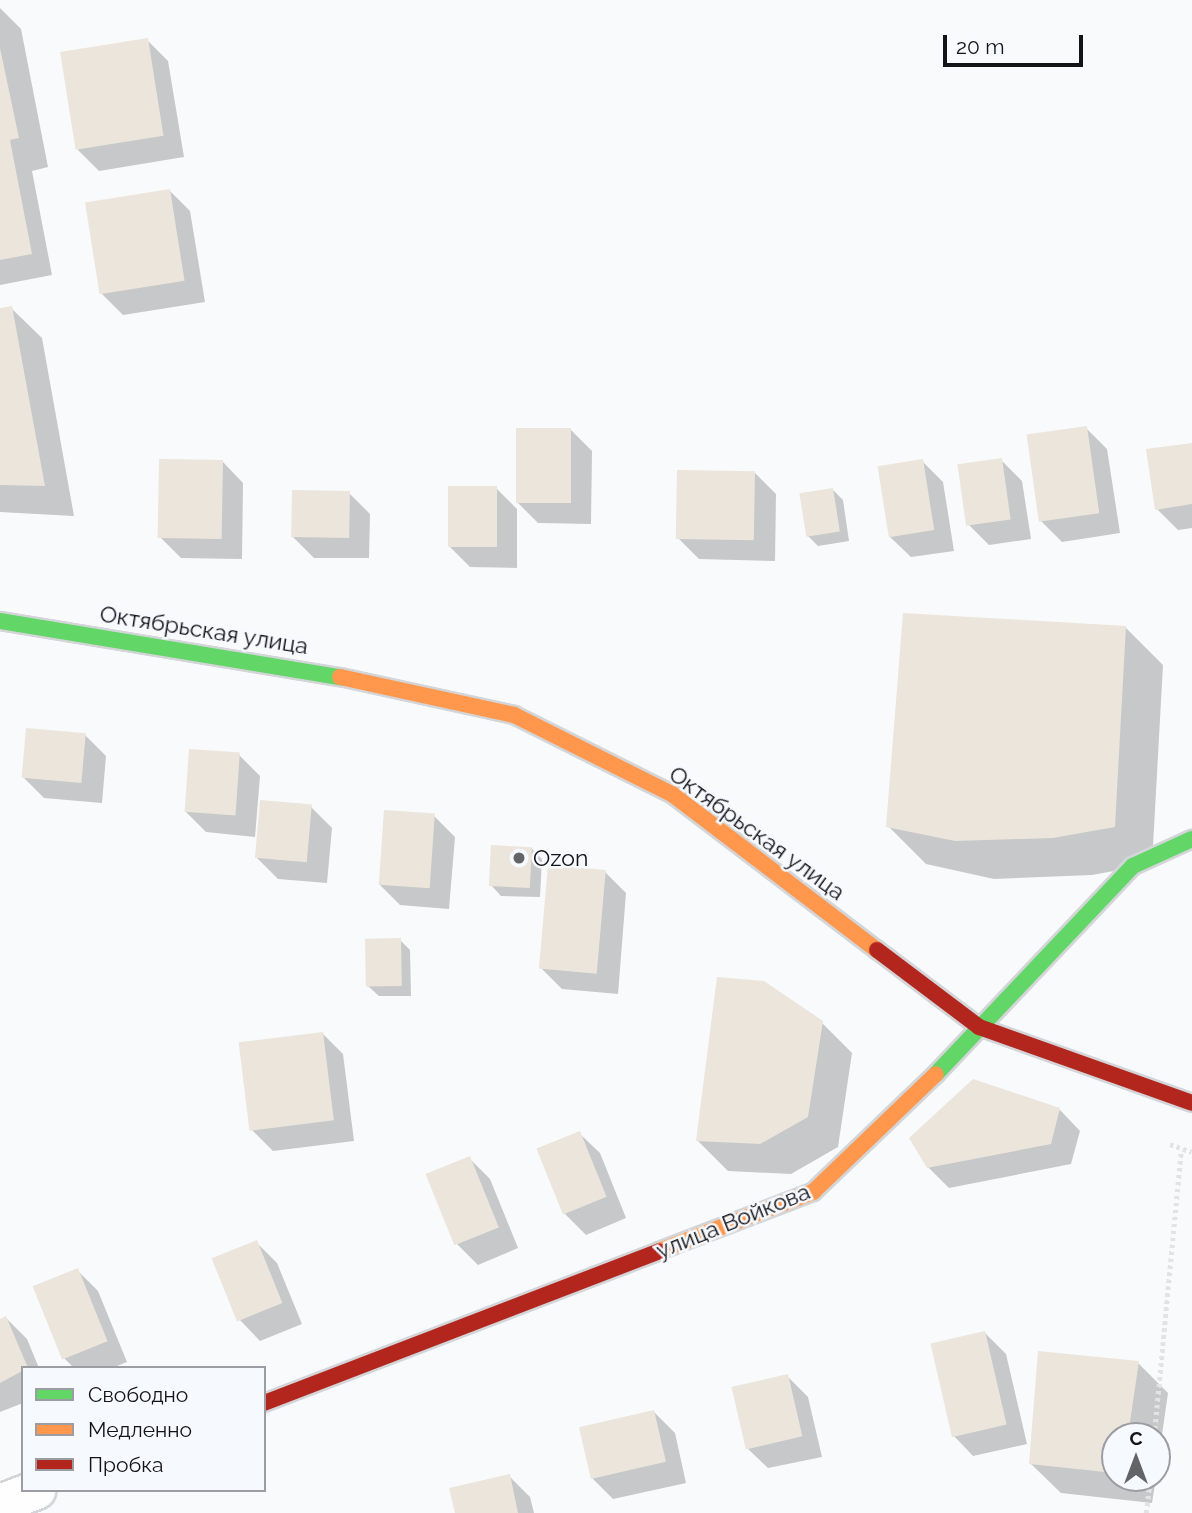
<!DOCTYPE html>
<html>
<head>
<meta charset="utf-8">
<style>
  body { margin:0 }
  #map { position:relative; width:1192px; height:1513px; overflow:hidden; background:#f8fafc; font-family:Raleway,sans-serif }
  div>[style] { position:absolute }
  .shadow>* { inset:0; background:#0003 }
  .building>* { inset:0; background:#ebe5dc; transform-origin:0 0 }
  .path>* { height:4.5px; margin-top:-2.25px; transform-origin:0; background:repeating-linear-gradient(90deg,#e3e3e4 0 3.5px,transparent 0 7px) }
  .roads { filter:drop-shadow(2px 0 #d3d5d8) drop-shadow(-2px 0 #d3d5d8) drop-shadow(0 2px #d3d5d8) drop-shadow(0 -2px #d3d5d8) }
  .street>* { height:38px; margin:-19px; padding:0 19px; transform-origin:19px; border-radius:19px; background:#fefeff }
  .fast>* { height:16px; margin:-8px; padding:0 8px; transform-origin:8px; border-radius:8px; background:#63d668 }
  .slow>* { height:16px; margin:-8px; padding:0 8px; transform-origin:8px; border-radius:8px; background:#ff974d }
  .jam>* { height:16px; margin:-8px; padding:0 8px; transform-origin:8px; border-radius:8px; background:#b3261e }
  .dots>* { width:19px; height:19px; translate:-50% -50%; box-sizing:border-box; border:4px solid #f6f9fe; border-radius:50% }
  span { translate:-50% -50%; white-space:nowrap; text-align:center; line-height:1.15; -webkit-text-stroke:5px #f6f9fe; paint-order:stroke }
  .street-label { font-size:23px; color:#121417 }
  .poi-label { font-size:23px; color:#121417 }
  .left { translate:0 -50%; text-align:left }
  .legend { position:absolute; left:21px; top:1366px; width:245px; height:126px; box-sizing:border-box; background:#f6f9fe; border:2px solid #9b9da2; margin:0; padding:9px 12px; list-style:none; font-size:21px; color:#121417 }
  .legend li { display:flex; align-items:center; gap:14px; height:35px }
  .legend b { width:35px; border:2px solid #9b9da2 }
  .north { position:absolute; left:1101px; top:1422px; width:70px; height:70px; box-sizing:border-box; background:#f6f9fe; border:2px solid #9b9da2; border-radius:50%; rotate:0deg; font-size:19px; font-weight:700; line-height:28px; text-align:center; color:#121417 }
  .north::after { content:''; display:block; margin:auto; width:24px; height:32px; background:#626467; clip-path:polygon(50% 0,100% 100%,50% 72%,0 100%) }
  .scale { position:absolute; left:943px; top:35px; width:140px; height:32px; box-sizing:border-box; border:4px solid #121417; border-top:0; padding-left:9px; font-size:21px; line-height:24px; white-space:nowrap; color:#121417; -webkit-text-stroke:5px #f6f9fe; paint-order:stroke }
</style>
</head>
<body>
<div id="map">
  <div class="shadow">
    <div style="clip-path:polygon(0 8px,21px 29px,48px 167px,32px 171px,52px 275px,0 285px)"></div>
    <div style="clip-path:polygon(147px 40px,168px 61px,184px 157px,99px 171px,78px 150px)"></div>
    <div style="clip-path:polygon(169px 190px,190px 211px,205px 302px,123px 315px,102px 294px)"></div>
    <div style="clip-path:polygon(11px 308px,42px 338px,74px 516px,0 512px,0 310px)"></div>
    <div style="clip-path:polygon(1086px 428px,1107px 449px,1120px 533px,1062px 542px,1041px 521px)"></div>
    <div style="clip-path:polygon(571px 430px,592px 451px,591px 524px,538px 523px,517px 502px)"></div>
    <div style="clip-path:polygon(1192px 444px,1192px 528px,1178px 530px,1157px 509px)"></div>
    <div style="clip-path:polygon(1001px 460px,1022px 481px,1031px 539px,989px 545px,968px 524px)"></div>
    <div style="clip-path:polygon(922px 461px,943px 482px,954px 551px,911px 557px,890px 537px)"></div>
    <div style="clip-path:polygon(223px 462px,243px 483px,242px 559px,181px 558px,160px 537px)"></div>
    <div style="clip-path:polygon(755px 473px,776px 494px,775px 561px,699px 559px,678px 538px)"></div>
    <div style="clip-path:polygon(496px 488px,517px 509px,517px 568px,470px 567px,449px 546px)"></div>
    <div style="clip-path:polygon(833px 490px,843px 500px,849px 541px,818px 546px,808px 536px)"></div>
    <div style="clip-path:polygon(349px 493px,370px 514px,369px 558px,314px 558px,293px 537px)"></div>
    <div style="clip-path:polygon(1125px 627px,1163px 665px,1152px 864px,1092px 875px,994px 879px,926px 864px,888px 826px)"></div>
    <div style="clip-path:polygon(85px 735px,106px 756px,102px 803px,44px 798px,23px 777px)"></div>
    <div style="clip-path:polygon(239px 755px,260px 776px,255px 837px,206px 832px,185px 811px)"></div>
    <div style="clip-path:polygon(311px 807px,332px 828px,327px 883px,278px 879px,257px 858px)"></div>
    <div style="clip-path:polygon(434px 816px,455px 837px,449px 909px,400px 905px,379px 884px)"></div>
    <div style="clip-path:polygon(531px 848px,542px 859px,540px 897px,501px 896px,491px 885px)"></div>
    <div style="clip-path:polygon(605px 872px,626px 893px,618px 994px,562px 989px,541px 968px)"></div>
    <div style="clip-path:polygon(400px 940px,410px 950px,411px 996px,379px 996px,368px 986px)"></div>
    <div style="clip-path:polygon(822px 1023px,852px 1053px,838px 1147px,791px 1174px,728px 1171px,698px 1141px)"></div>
    <div style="clip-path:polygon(322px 1033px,343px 1054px,354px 1141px,273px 1151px,252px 1130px)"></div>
    <div style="clip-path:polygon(1060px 1110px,1080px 1131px,1071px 1164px,949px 1188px,928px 1167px)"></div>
    <div style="clip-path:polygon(579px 1133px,600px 1153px,626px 1218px,586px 1235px,565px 1214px)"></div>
    <div style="clip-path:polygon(469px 1158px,490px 1179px,518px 1248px,478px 1265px,457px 1244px)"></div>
    <div style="clip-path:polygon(256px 1242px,277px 1263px,302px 1324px,260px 1341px,240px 1320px)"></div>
    <div style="clip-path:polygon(77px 1270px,98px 1291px,127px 1362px,112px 1368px,74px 1368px,64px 1358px)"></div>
    <div style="clip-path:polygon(6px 1318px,27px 1339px,39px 1368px,23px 1368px,23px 1403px,0 1412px,0 1321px)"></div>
    <div style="clip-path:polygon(985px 1333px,1006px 1354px,1027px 1444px,973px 1456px,953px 1435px)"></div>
    <div style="clip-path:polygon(1138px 1363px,1168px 1393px,1157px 1470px,1157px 1436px,1115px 1436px,1115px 1478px,1156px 1478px,1152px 1503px,1061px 1493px,1030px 1463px)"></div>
    <div style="clip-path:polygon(787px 1376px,808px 1397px,822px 1457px,768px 1468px,747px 1448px)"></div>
    <div style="clip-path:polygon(654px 1412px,675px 1433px,686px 1483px,613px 1499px,592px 1478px)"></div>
    <div style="clip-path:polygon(509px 1476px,530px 1497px,534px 1513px,457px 1513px)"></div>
  </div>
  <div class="building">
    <div style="left:148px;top:38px;width:99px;height:89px;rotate:81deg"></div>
    <div style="clip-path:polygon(0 48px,19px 138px,10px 140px,32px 254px,0 260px)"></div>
    <div style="left:170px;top:189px;width:93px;height:86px;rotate:81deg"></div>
    <div style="clip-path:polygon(12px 306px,45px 486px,0 485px,0 308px)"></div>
    <div style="left:1087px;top:426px;width:88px;height:61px;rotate:82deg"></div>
    <div style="left:516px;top:428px;width:55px;height:75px"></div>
    <div style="clip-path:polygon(1192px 443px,1192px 504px,1155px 510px,1146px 449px)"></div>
    <div style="left:1002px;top:458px;width:62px;height:45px;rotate:82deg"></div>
    <div style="left:159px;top:459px;width:64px;height:79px;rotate:1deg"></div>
    <div style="left:923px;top:459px;width:72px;height:46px;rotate:81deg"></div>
    <div style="left:677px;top:470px;width:78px;height:69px;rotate:1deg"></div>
    <div style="left:448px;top:486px;width:49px;height:61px"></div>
    <div style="left:833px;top:488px;width:44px;height:34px;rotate:81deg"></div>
    <div style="left:292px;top:490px;width:58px;height:47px;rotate:1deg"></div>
    <div style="clip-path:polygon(903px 613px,1126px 626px,1115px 827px,1053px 838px,955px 841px,886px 827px)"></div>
    <div style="left:26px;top:728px;width:60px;height:50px;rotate:5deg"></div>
    <div style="left:189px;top:749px;width:51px;height:63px;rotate:4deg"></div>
    <div style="left:260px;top:800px;width:52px;height:58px;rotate:5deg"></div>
    <div style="left:384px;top:810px;width:51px;height:75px;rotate:4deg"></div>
    <div style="left:491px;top:845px;width:41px;height:41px;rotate:3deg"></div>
    <div style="left:548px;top:865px;width:58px;height:104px;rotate:5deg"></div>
    <div style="left:401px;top:938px;width:48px;height:36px;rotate:89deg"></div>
    <div style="clip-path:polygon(717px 977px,764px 981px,823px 1021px,808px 1117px,760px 1144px,696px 1141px)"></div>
    <div style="left:323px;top:1032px;width:89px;height:85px;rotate:83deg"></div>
    <div style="clip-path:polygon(973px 1079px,1060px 1108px,1051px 1144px,927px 1168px,909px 1138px)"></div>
    <div style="left:580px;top:1131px;width:71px;height:47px;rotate:68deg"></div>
    <div style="left:470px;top:1156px;width:77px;height:48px;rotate:68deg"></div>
    <div style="left:257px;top:1240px;width:68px;height:49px;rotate:68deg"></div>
    <div style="left:78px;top:1268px;width:79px;height:49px;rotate:68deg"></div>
    <div style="clip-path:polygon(6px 1316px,28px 1368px,0 1383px,0 1319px)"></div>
    <div style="left:985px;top:1331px;width:96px;height:56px;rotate:77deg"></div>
    <div style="clip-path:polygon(1038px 1351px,1139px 1361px,1128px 1436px,1115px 1436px,1115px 1473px,1029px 1464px)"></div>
    <div style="left:788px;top:1374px;width:64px;height:58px;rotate:77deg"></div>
    <div style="left:654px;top:1410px;width:53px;height:77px;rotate:77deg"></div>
    <div style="clip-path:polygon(510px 1474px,518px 1513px,455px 1513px,449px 1488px)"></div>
  </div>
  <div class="path">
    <div style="left:1170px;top:1144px;width:23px;rotate:20deg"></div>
    <div style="left:1154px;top:1436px;width:287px;rotate:-84.6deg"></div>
    <div style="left:1146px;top:1513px;width:35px;rotate:-83deg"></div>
  </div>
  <div class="roads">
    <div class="street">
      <div style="left:0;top:1504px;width:39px;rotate:-21deg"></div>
    </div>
    <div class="fast">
      <div style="left:0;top:621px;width:345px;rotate:9.4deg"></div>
      <div style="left:936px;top:1074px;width:286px;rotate:-46.6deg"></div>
      <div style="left:1133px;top:866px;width:65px;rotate:-24.6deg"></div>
    </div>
    <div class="slow">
      <div style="left:340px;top:677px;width:178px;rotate:12.3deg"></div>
      <div style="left:514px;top:715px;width:177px;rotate:26.6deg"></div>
      <div style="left:672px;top:794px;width:258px;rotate:37.3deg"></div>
      <div style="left:659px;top:1251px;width:165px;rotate:-21deg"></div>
      <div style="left:813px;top:1192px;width:170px;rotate:-43.8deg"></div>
    </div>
    <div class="jam">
      <div style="left:877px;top:950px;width:128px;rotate:37deg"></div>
      <div style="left:979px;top:1027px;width:226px;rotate:19.6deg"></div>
      <div style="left:264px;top:1403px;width:423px;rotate:-21deg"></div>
    </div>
  </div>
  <div class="dots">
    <div style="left:519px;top:858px;background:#626467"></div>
  </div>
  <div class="street-label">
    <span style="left:204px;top:630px;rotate:9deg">Октябрьская улица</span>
    <span style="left:757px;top:833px;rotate:36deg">Октябрьская улица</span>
    <span style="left:733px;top:1221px;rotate:-22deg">улица Войкова</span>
  </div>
  <div class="poi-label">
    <span class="left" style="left:533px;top:858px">Ozon</span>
  </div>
  <ul class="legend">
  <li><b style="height:9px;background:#63d668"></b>Свободно</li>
  <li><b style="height:9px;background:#ff974d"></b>Медленно</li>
  <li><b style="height:9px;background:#b3261e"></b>Пробка</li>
  </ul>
  <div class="north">С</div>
  <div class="scale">20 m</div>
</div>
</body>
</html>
